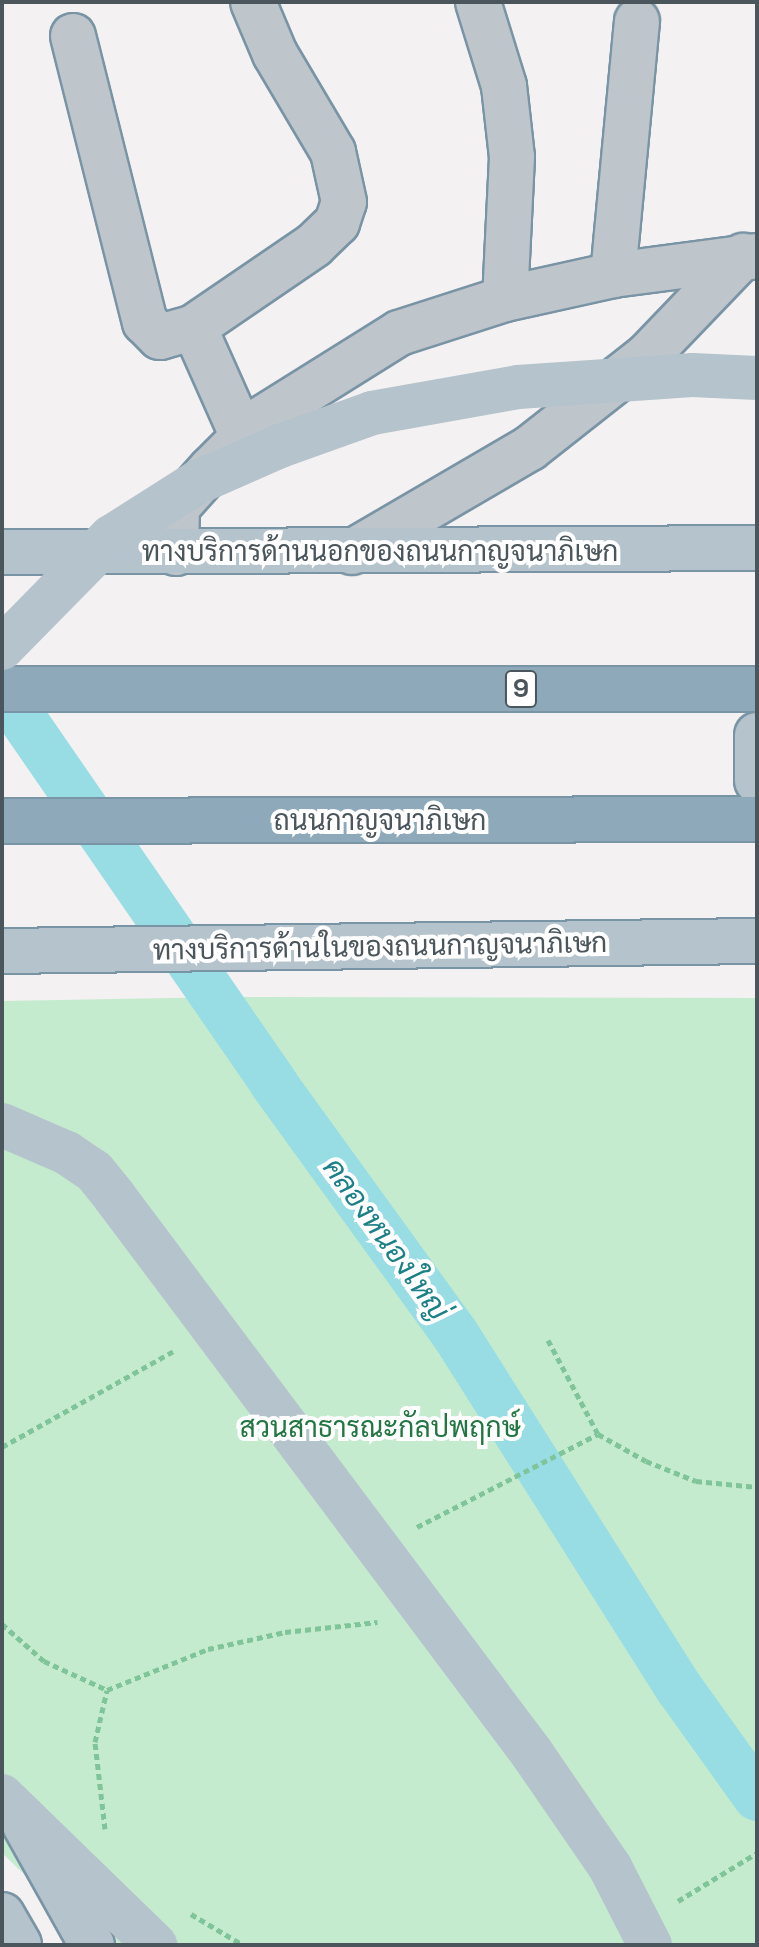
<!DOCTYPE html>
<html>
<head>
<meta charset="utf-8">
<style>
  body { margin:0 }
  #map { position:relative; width:759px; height:1947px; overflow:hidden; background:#f3f1f1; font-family:"Space Grotesk",Sarabun,sans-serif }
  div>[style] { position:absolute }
  .green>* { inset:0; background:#c5ebce }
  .canal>* { height:48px; margin:-24px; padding:0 24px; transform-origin:24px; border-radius:24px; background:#97dde3 }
  .path>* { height:5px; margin-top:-2.5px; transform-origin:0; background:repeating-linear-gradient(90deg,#80c59a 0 6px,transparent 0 10px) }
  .roads { filter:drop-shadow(2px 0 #7994a5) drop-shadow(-2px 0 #7994a5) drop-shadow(0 2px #7994a5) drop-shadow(0 -2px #7994a5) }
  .minor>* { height:44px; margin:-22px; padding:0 22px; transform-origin:22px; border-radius:22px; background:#bec6cb }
  .major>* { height:44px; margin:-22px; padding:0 22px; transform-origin:22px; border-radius:22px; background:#b4c3cc }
  .highway>* { height:44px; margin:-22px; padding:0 22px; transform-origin:22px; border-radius:22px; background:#8ea9b9 }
  .major-bridge>* { height:44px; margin:-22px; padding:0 22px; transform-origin:22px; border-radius:22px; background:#b4c3cc }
  span { translate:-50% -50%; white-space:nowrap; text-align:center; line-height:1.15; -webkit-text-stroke:8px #fff; paint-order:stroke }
  .shield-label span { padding:2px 6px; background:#fff; border:2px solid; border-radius:6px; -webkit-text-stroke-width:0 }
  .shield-label { font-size:26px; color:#4a565c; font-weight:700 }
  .street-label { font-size:28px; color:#4a565c }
  .park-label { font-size:28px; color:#227641 }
  .water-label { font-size:30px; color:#1b8088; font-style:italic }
  .frame { position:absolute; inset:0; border:4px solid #4a565c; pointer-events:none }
</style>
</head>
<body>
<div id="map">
  <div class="green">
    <div style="clip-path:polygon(227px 997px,757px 998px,757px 1945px,98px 1945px,2px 1853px,2px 1001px)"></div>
  </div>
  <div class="canal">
    <div style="left:2px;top:689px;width:480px;rotate:55.4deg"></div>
    <div style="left:274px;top:1084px;width:309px;rotate:54.1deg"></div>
    <div style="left:455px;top:1334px;width:419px;rotate:57.7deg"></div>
    <div style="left:679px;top:1688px;width:134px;rotate:54.4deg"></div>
  </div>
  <div class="path">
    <div style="left:548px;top:1340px;width:106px;rotate:62deg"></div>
    <div style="left:598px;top:1434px;width:55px;rotate:29.4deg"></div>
    <div style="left:646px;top:1461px;width:54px;rotate:21.8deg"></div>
    <div style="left:696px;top:1481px;width:61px;rotate:5.6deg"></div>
    <div style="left:2px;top:1447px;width:197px;rotate:-29.2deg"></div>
    <div style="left:417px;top:1527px;width:203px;rotate:-27.2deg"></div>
    <div style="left:2px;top:1624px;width:56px;rotate:41.4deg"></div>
    <div style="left:44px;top:1661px;width:69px;rotate:24.7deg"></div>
    <div style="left:105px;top:1829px;width:88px;rotate:-96.6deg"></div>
    <div style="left:95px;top:1742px;width:53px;rotate:-77deg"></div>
    <div style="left:107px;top:1690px;width:109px;rotate:-22.1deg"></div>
    <div style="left:208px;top:1649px;width:79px;rotate:-12.4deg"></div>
    <div style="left:285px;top:1632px;width:93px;rotate:-6.2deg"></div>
    <div style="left:678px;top:1901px;width:92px;rotate:-31.3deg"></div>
    <div style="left:191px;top:1914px;width:61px;rotate:30.8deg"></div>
  </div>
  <div class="roads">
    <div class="minor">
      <div style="left:478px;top:2px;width:88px;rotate:72.8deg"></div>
      <div style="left:504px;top:86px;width:71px;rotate:83.6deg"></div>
      <div style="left:512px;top:157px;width:142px;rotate:92.8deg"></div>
      <div style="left:73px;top:36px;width:295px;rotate:75.9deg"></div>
      <div style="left:145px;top:322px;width:21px;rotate:45deg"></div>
      <div style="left:160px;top:337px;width:35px;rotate:-16deg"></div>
      <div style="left:613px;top:275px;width:255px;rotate:-84.6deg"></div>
      <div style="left:243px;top:437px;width:120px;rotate:-114deg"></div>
      <div style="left:194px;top:327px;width:145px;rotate:-34.3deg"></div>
      <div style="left:314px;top:245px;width:32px;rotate:-44deg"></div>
      <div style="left:337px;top:223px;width:22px;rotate:-72deg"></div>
      <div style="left:344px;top:202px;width:51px;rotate:-102.4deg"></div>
      <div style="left:333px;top:152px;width:114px;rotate:-120.6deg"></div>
      <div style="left:275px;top:54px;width:56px;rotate:-112.9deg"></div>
      <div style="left:352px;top:552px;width:206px;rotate:-30.3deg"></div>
      <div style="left:530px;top:448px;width:149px;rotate:-38.2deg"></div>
      <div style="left:647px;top:356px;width:139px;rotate:-46.2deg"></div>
      <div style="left:176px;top:553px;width:46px;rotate:-88.8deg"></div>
      <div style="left:177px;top:507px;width:51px;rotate:-48.2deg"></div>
      <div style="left:211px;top:469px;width:69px;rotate:-45deg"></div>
      <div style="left:260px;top:420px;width:164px;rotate:-32deg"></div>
      <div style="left:399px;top:333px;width:111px;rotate:-17.8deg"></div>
      <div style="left:505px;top:299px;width:111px;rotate:-12.5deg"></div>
      <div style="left:613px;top:275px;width:145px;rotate:-7.5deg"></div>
    </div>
    <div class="major">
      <div style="left:2px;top:552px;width:755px;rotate:-0.3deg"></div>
      <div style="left:757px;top:735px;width:46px;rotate:90deg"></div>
      <div style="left:2px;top:951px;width:755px;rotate:-0.76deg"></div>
      <div style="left:25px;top:1825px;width:137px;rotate:60.8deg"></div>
      <div style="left:2px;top:1915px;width:34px;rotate:60deg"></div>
    </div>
    <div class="highway">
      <div style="left:2px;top:689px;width:755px"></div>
      <div style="left:2px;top:821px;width:755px;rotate:-0.15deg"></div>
    </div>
  </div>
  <div class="major-bridge">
    <div style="left:2px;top:648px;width:156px;rotate:-45.5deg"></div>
    <div style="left:111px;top:537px;width:103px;rotate:-32.3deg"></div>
    <div style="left:198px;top:482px;width:90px;rotate:-23.7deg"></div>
    <div style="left:280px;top:446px;width:98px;rotate:-19.7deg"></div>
    <div style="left:372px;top:413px;width:148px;rotate:-10.1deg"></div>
    <div style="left:518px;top:387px;width:174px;rotate:-3.9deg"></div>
    <div style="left:692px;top:375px;width:65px;rotate:2.6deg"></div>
    <div style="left:2px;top:1125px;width:71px;rotate:23.3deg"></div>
    <div style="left:67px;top:1153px;width:32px;rotate:34deg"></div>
    <div style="left:94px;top:1171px;width:32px;rotate:51deg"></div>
    <div style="left:114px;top:1196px;width:695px;rotate:53.13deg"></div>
    <div style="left:531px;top:1752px;width:140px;rotate:55.5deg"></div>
    <div style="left:610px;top:1867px;width:88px;rotate:62.9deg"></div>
    <div style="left:2px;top:1796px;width:214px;rotate:44.2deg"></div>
  </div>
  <div class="shield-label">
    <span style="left:521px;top:689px">9</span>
  </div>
  <div class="street-label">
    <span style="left:380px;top:551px">ทางบริการด้านนอกของถนนกาญจนาภิเษก</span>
    <span style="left:380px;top:820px">ถนนกาญจนาภิเษก</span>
    <span style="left:380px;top:946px;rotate:-1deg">ทางบริการด้านในของถนนกาญจนาภิเษก</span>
  </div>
  <div class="park-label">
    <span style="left:380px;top:1427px">สวนสาธารณะกัลปพฤกษ์</span>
  </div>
  <div class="water-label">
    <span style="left:386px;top:1239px;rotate:54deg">คลองหนองใหญ่</span>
  </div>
  <div class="frame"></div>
</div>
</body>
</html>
